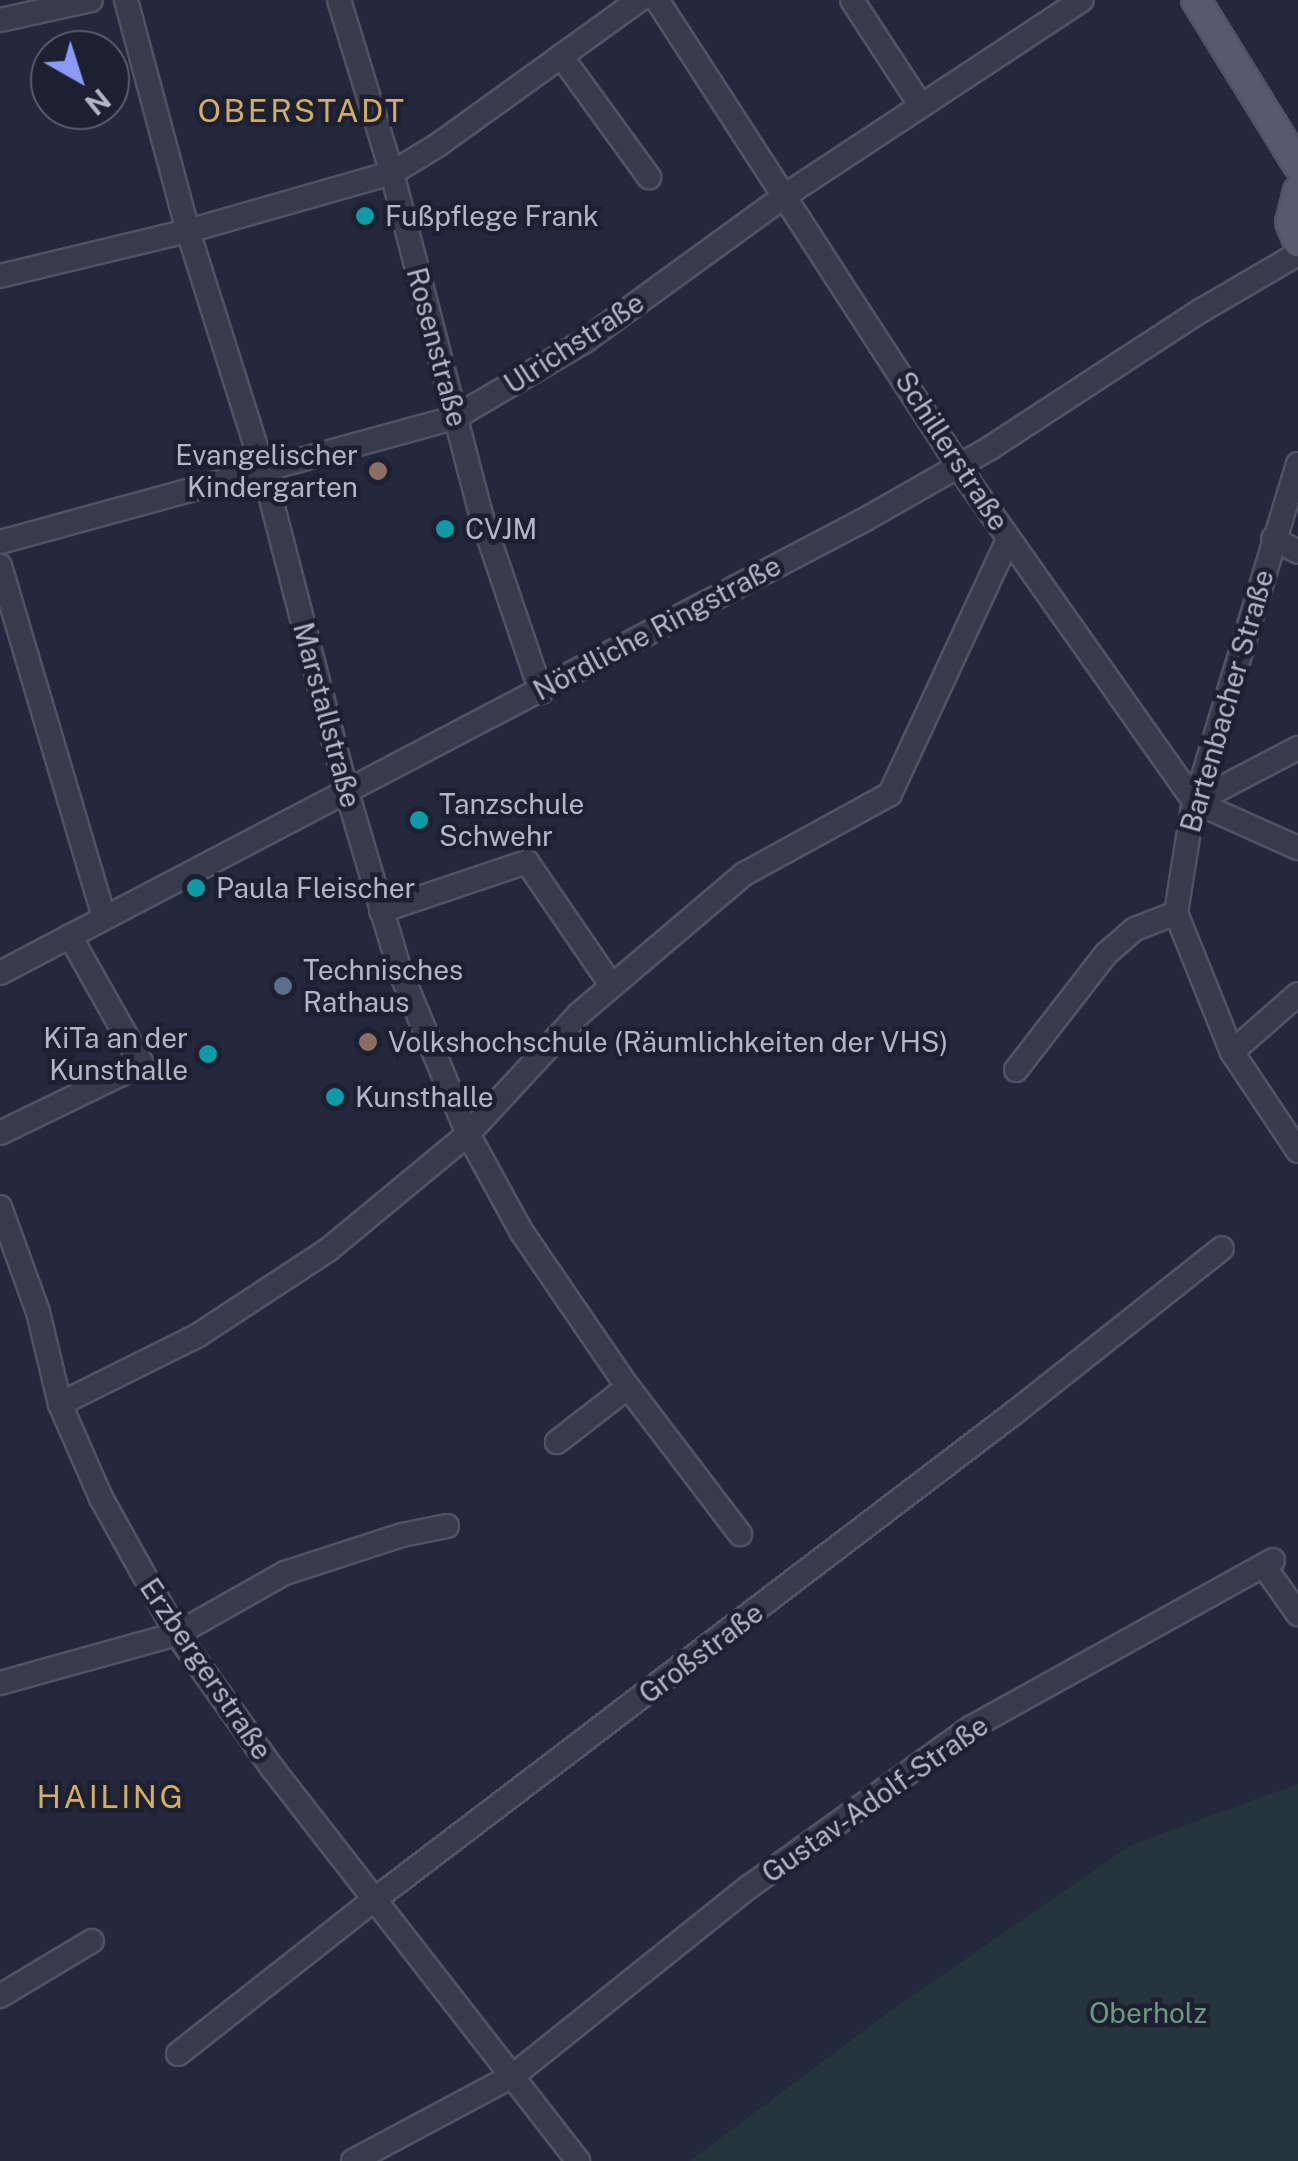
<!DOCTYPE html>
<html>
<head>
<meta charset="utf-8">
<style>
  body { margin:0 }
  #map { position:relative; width:1298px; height:2161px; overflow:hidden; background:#24283c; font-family:"Public Sans",sans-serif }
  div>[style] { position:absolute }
  .green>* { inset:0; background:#26353d }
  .roads { filter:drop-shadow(2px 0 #505364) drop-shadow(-2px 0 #505364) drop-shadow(0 2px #505364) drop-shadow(0 -2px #505364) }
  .minor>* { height:22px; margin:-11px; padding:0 11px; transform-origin:11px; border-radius:11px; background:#383b4c }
  .major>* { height:28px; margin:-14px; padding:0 14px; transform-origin:14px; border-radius:14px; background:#565a6c }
  .dots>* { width:28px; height:28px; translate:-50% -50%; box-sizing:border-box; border:5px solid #1d2031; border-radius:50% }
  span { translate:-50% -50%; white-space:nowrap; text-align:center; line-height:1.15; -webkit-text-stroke:9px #1d2031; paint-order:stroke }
  .poi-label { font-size:28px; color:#b3b6c8 }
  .left { translate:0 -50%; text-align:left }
  .right { translate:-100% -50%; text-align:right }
  .street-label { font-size:28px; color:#b3b6c8 }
  .park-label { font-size:28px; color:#6b9880 }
  .quarter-label { font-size:32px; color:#d2ae64; letter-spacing:2.5px }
  .north { position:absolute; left:30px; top:30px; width:100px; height:100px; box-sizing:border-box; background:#1d2031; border:2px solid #595c6d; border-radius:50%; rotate:141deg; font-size:28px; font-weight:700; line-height:40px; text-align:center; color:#b3b6c8 }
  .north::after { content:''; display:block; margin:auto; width:35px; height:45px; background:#8a9af6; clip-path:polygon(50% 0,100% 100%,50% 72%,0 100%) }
</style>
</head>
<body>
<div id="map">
  <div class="green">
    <div style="clip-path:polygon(1298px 1784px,1298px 2161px,690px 2161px,889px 2012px,1131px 1845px)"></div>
  </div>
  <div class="roads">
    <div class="minor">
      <div style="left:126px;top:0;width:239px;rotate:75deg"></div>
      <div style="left:188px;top:231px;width:253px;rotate:72.5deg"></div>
      <div style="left:264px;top:472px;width:327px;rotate:75.5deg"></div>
      <div style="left:346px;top:789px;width:190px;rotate:73.5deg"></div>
      <div style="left:400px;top:971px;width:177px;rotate:67.4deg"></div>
      <div style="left:468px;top:1134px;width:111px;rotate:61.3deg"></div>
      <div style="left:521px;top:1231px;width:189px;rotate:55.6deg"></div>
      <div style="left:628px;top:1387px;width:90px;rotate:142.2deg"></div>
      <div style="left:339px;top:0;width:181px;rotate:73deg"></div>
      <div style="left:392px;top:173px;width:353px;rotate:75.4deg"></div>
      <div style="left:481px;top:515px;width:187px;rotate:71.3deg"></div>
      <div style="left:657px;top:0;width:574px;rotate:57.08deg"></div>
      <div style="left:969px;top:482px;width:392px;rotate:54.8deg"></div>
      <div style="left:1195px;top:802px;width:113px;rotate:24.1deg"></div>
      <div style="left:852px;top:0;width:126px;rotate:56.9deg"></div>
      <div style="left:0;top:20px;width:93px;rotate:-12.4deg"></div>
      <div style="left:561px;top:56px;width:150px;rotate:54deg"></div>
      <div style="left:0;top:276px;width:193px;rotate:-13.5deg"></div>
      <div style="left:188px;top:231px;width:212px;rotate:-15.9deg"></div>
      <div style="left:392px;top:173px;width:54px;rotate:-31.3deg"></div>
      <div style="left:438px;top:145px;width:248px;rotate:-35.8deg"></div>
      <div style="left:1298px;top:464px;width:364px;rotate:106.9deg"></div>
      <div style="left:1192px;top:812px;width:102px;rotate:99deg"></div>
      <div style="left:1176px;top:913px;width:150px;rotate:68.1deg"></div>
      <div style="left:1232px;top:1052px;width:119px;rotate:56.3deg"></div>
      <div style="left:1273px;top:539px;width:28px;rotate:27deg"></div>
      <div style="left:0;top:542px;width:473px;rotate:-15.3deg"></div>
      <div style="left:456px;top:417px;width:150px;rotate:-30.5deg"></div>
      <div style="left:585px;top:341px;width:248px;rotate:-36deg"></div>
      <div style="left:786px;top:195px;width:354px;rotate:-33.4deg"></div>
      <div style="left:0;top:566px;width:366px;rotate:73.5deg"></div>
      <div style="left:1195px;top:802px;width:116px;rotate:-27.7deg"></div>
      <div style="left:381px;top:911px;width:154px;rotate:-18.6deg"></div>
      <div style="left:527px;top:862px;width:150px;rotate:55.6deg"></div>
      <div style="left:0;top:973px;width:976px;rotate:-27.67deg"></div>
      <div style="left:864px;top:520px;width:145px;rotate:-29.7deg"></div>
      <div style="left:990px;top:448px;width:253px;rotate:-33.1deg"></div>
      <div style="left:1202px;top:310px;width:111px;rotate:-30.3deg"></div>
      <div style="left:1232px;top:1052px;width:88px;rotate:-41.3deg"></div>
      <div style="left:1016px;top:1070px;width:147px;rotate:-52.2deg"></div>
      <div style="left:1106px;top:954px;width:38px;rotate:-41deg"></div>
      <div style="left:1135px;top:929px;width:44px;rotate:-21.3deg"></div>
      <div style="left:0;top:1133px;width:158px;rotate:-25.9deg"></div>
      <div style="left:142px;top:1064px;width:147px;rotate:-119.4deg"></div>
      <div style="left:0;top:1207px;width:112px;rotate:70.1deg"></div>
      <div style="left:38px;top:1312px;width:95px;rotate:76.6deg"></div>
      <div style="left:60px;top:1404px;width:103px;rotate:66.4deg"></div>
      <div style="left:101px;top:1498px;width:156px;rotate:60.8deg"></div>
      <div style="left:177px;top:1634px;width:166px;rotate:54.6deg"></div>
      <div style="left:273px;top:1769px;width:497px;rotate:52.1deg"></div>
      <div style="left:628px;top:1387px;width:185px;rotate:52.7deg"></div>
      <div style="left:60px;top:1404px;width:153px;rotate:-26.4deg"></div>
      <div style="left:197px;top:1336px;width:157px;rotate:-33.3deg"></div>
      <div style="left:328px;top:1250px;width:182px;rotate:-39.6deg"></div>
      <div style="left:468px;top:1134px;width:163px;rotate:-47.2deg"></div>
      <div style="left:579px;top:1014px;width:216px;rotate:-40.3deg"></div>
      <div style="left:744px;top:874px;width:166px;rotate:-28.7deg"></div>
      <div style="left:890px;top:794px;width:280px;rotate:-65.1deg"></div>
      <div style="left:1264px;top:1566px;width:59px;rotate:54.7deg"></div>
      <div style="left:0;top:1683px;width:184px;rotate:-15.5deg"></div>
      <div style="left:177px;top:1634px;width:124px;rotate:-29.5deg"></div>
      <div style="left:285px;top:1573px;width:123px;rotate:-18deg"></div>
      <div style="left:402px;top:1535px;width:46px;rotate:-11.3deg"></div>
      <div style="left:0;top:1996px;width:107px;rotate:-30.9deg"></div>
      <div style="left:178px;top:2054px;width:249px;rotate:-38.2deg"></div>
      <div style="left:374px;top:1900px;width:804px;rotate:-37.27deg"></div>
      <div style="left:1014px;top:1413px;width:265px;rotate:-38.4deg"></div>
      <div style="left:353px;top:2161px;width:183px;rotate:-28.1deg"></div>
      <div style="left:514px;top:2075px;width:301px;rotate:-38.7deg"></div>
      <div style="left:749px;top:1887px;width:274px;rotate:-35.7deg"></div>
      <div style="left:972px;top:1727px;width:344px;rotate:-29deg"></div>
    </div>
    <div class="major">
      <div style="left:1196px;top:0;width:194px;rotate:58.3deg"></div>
      <div style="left:1298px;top:191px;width:32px;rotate:104deg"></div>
      <div style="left:1290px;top:222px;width:22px;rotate:68deg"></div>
    </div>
  </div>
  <div class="dots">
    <div style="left:365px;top:216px;background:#0f9aa8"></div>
    <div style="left:378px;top:471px;background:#8d6e63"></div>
    <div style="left:445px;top:529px;background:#0f9aa8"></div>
    <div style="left:419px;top:820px;background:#0f9aa8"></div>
    <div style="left:196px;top:888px;background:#0f9aa8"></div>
    <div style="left:283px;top:986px;background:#5c6f8a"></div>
    <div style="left:368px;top:1042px;background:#8d6e63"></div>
    <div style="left:208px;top:1054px;background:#0f9aa8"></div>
    <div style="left:335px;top:1097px;background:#0f9aa8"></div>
  </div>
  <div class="poi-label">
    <span class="left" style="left:385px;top:216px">Fußpflege Frank</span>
    <span class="right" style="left:358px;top:471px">Evangelischer<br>Kindergarten</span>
    <span class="left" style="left:465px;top:529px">CVJM</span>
    <span class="left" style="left:439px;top:820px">Tanzschule<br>Schwehr</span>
    <span class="left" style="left:216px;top:888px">Paula Fleischer</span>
    <span class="left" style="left:303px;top:986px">Technisches<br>Rathaus</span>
    <span class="right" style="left:188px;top:1054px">KiTa an der<br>Kunsthalle</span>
    <span class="left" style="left:388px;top:1042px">Volkshochschule (Räumlichkeiten der VHS)</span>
    <span class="left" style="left:355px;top:1097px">Kunsthalle</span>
  </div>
  <div class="street-label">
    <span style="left:574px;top:343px;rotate:-33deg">Ulrichstraße</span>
    <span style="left:437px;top:347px;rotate:75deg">Rosenstraße</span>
    <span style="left:952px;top:451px;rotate:57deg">Schillerstraße</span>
    <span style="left:657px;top:628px;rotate:-28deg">Nördliche Ringstraße</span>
    <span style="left:1227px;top:701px;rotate:-74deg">Bartenbacher Straße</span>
    <span style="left:327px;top:715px;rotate:75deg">Marstallstraße</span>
    <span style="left:701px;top:1653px;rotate:-37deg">Großstraße</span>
    <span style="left:206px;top:1669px;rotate:56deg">Erzbergerstraße</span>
    <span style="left:875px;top:1799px;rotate:-35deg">Gustav-Adolf-Straße</span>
  </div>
  <div class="park-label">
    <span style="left:1148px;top:2013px">Oberholz</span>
  </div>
  <div class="quarter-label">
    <span style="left:302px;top:111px">OBERSTADT</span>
    <span style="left:111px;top:1797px">HAILING</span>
  </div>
  <div class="north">N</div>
</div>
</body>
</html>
